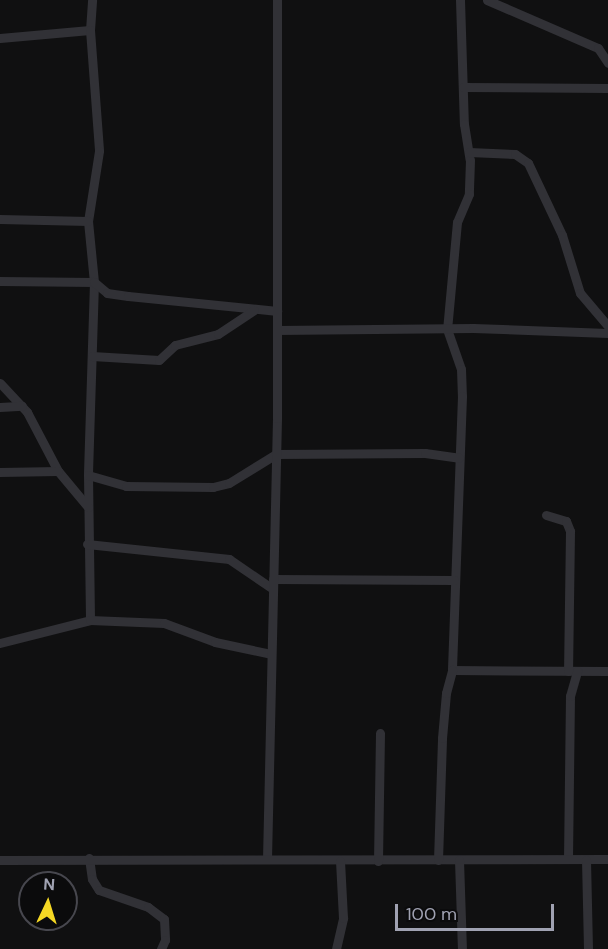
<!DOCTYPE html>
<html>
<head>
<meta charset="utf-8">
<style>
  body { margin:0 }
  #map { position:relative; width:608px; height:949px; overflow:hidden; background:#101011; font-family:"DM Sans",sans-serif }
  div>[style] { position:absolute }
  .street>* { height:9px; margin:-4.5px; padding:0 4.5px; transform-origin:4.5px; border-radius:4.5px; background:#313136 }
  span { translate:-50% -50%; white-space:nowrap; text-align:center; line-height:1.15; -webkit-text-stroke:5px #0b0b0c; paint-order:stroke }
  .north { position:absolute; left:18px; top:871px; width:60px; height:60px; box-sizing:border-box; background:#0b0b0c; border:2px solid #47474e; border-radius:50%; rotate:4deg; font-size:16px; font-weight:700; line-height:24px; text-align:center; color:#a0a2b2 }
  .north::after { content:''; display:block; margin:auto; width:21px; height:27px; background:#f5d824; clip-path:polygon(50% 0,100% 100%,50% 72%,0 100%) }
  .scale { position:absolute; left:395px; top:904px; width:159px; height:27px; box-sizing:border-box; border:3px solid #a0a2b2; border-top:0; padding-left:8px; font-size:18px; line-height:21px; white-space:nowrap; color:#a0a2b2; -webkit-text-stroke:4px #0b0b0c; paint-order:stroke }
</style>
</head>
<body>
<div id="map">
  <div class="street">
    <div style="left:460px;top:0;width:124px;rotate:88.2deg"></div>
    <div style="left:464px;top:124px;width:36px;rotate:81deg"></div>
    <div style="left:470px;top:160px;width:34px;rotate:92deg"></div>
    <div style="left:469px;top:194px;width:30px;rotate:113deg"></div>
    <div style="left:457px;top:222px;width:107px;rotate:95.3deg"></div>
    <div style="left:447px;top:329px;width:42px;rotate:70.7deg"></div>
    <div style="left:461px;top:369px;width:27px;rotate:88deg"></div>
    <div style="left:462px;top:396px;width:274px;rotate:92.1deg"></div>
    <div style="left:452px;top:670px;width:156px;rotate:0.4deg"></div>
    <div style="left:487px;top:0;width:121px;rotate:23.4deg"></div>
    <div style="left:598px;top:48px;width:18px;rotate:56deg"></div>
    <div style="left:90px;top:30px;width:30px;rotate:-86deg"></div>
    <div style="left:0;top:38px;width:90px;rotate:-5.1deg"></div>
    <div style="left:90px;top:30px;width:121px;rotate:85.7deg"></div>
    <div style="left:99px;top:151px;width:71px;rotate:98.9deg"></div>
    <div style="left:88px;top:221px;width:61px;rotate:84.4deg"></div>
    <div style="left:94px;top:282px;width:193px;rotate:91.8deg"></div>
    <div style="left:88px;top:475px;width:145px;rotate:89.2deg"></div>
    <div style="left:463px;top:87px;width:145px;rotate:0.4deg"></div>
    <div style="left:469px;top:152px;width:46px;rotate:2.5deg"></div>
    <div style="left:515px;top:154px;width:16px;rotate:35deg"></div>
    <div style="left:528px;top:163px;width:80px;rotate:64.7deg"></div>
    <div style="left:562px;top:235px;width:61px;rotate:72.8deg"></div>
    <div style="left:580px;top:293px;width:43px;rotate:49.7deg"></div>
    <div style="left:0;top:219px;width:88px;rotate:1.3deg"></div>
    <div style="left:0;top:281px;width:94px;rotate:0.6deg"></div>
    <div style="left:94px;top:282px;width:17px;rotate:40deg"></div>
    <div style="left:107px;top:293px;width:21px;rotate:8deg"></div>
    <div style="left:128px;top:296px;width:150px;rotate:5.7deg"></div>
    <div style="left:277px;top:330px;width:196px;rotate:-0.6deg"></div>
    <div style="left:473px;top:328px;width:135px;rotate:2.1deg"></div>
    <div style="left:92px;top:356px;width:67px;rotate:3.4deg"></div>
    <div style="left:159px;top:360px;width:22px;rotate:-43deg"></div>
    <div style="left:175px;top:345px;width:44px;rotate:-14.3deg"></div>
    <div style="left:218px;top:334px;width:43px;rotate:-33.7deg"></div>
    <div style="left:0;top:383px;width:40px;rotate:47deg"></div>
    <div style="left:27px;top:412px;width:67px;rotate:62.3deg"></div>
    <div style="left:58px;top:471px;width:47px;rotate:50.2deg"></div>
    <div style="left:0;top:407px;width:22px;rotate:-3deg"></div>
    <div style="left:0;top:472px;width:58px;rotate:-1deg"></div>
    <div style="left:88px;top:475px;width:40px;rotate:16deg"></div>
    <div style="left:126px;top:486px;width:87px;rotate:0.7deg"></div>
    <div style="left:213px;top:487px;width:16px;rotate:-14deg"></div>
    <div style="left:229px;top:483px;width:55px;rotate:-31.7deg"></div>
    <div style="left:276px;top:454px;width:149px;rotate:-0.4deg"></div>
    <div style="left:425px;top:453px;width:34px;rotate:8deg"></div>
    <div style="left:546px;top:515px;width:21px;rotate:17deg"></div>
    <div style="left:566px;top:521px;width:11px;rotate:68deg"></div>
    <div style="left:570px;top:531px;width:140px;rotate:90.8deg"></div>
    <div style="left:87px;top:544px;width:143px;rotate:6deg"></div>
    <div style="left:229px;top:559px;width:53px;rotate:34.3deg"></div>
    <div style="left:273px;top:579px;width:181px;rotate:0.3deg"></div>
    <div style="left:0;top:643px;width:93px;rotate:-14.3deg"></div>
    <div style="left:90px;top:620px;width:74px;rotate:2.3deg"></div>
    <div style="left:164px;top:623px;width:54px;rotate:20.4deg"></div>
    <div style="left:215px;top:642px;width:57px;rotate:12.1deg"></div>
    <div style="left:89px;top:858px;width:21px;rotate:82deg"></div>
    <div style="left:92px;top:879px;width:13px;rotate:58deg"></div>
    <div style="left:99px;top:890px;width:52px;rotate:19.1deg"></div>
    <div style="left:148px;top:907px;width:20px;rotate:37deg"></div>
    <div style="left:164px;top:919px;width:21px;rotate:87deg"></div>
    <div style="left:165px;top:940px;width:10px;rotate:114deg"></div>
    <div style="left:267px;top:859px;width:441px;rotate:-88.7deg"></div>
    <div style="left:277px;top:418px;width:418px;rotate:-90deg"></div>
    <div style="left:568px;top:859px;width:163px;rotate:-89.3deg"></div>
    <div style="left:570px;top:696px;width:26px;rotate:-74deg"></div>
    <div style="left:0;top:860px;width:608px;rotate:-0.09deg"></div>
    <div style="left:438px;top:860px;width:122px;rotate:-88.1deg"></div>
    <div style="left:442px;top:738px;width:45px;rotate:-84.9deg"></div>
    <div style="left:446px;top:693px;width:24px;rotate:-75deg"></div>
    <div style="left:459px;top:860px;width:89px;rotate:88.1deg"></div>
    <div style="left:586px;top:860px;width:89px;rotate:88.7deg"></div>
    <div style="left:378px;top:861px;width:128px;rotate:-89.1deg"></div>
    <div style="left:336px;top:949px;width:32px;rotate:-77deg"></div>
    <div style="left:343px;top:918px;width:57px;rotate:-93deg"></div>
  </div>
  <div class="north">N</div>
  <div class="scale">100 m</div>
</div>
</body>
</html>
